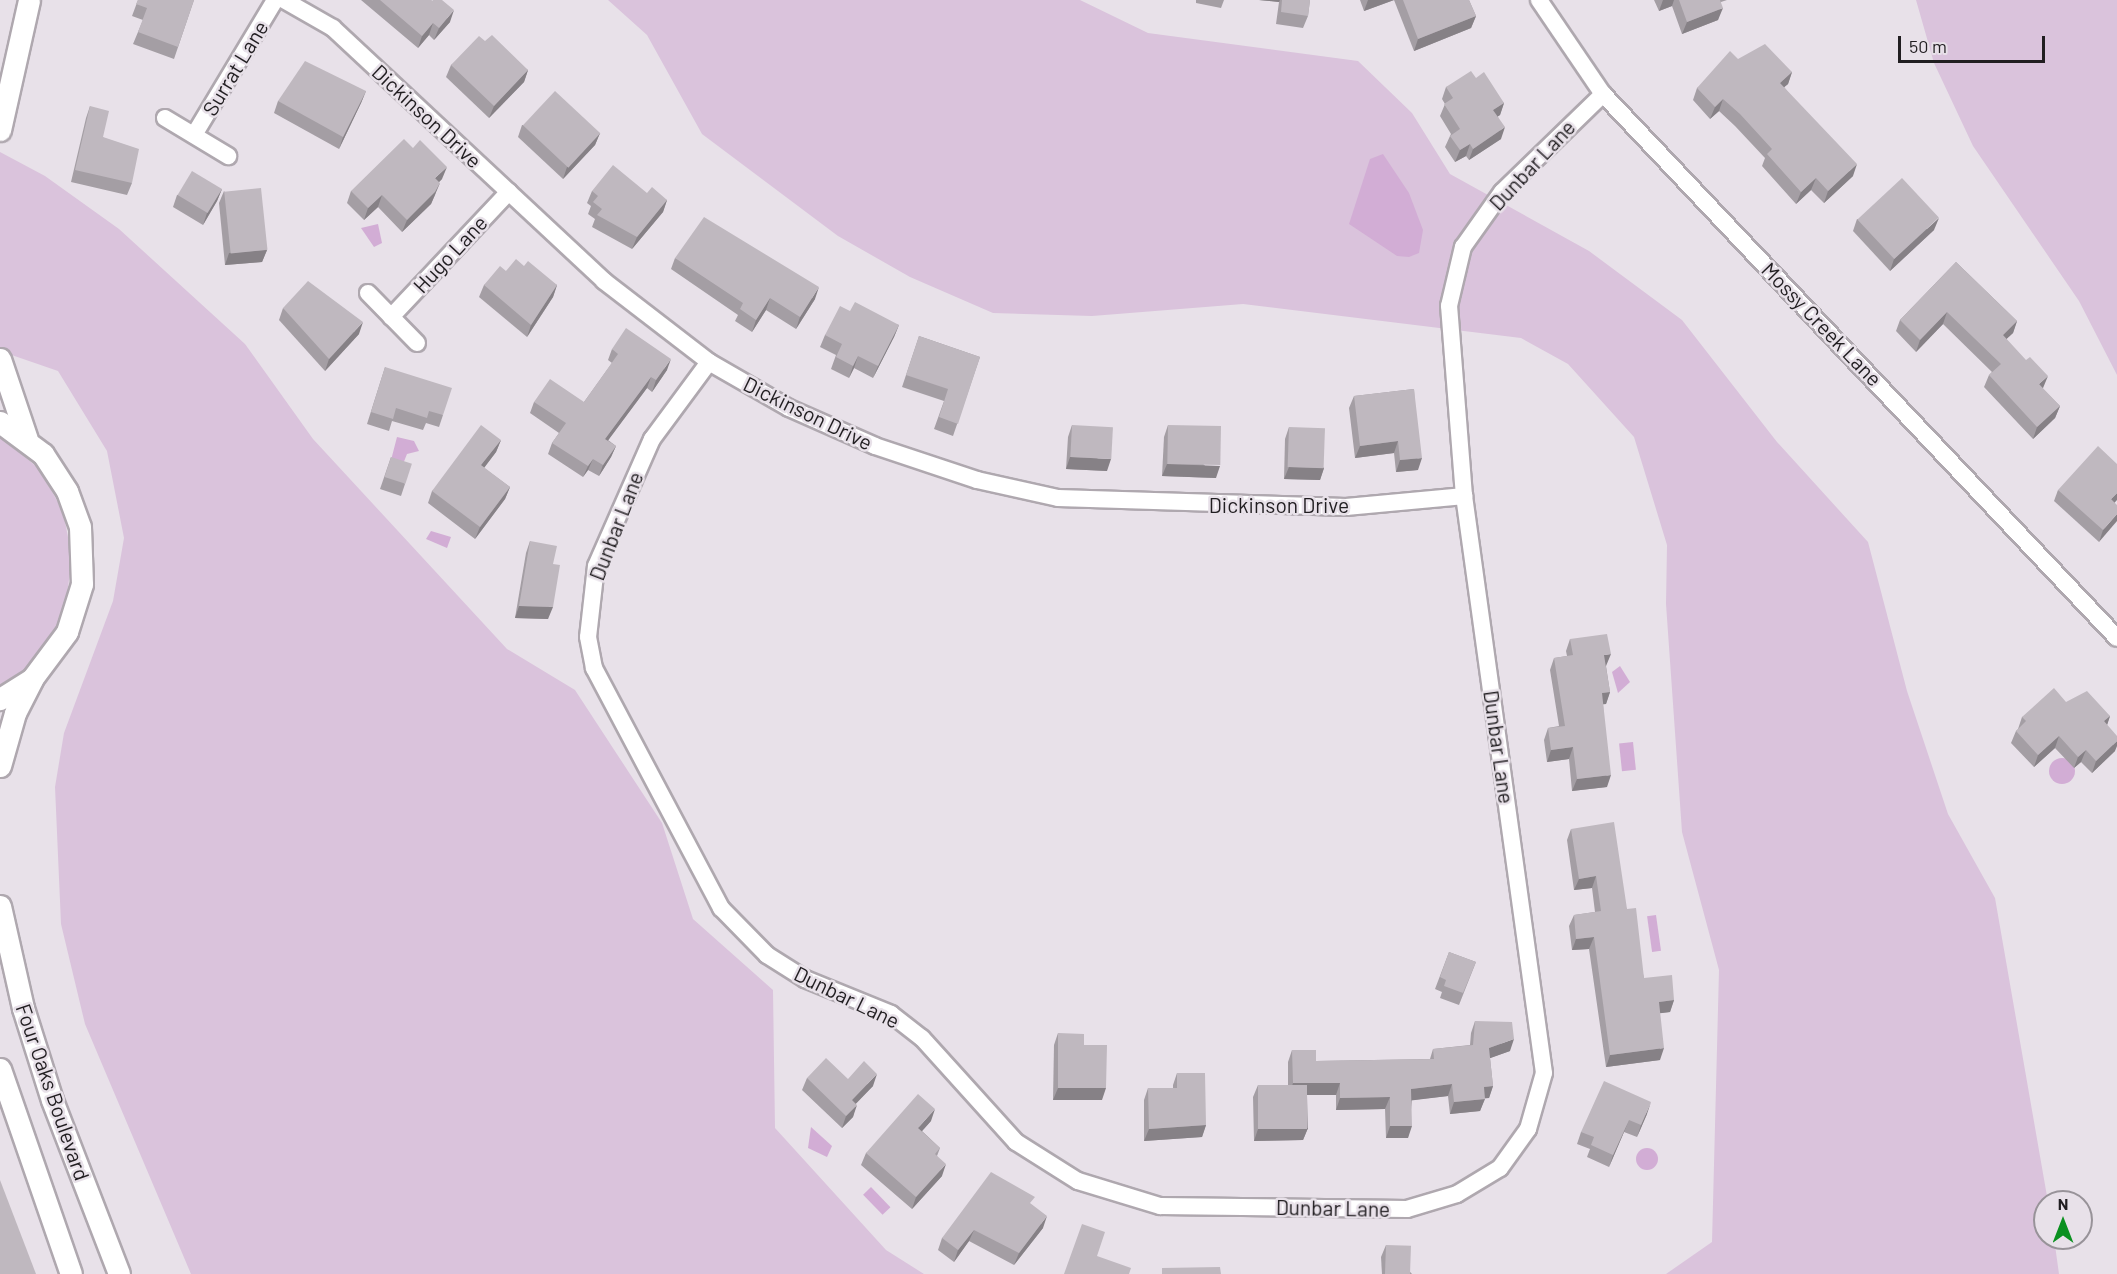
<!DOCTYPE html>
<html>
<head>
<meta charset="utf-8">
<style>
  body { margin:0 }
  #map { position:relative; width:2117px; height:1274px; overflow:hidden; background:#e8e1e9; font-family:Barlow,sans-serif }
  div>[style] { position:absolute }
  .green>* { inset:0; background:#dac3dc }
  .water>* { inset:0; background:#d2add5; transform-origin:0 0 }
  .round { border-radius:50% }
  .roads { filter:drop-shadow(2px 0 #afa8af) drop-shadow(-2px 0 #afa8af) drop-shadow(0 2px #afa8af) drop-shadow(0 -2px #afa8af) }
  .minor>* { height:16px; margin:-8px; padding:0 8px; transform-origin:8px; border-radius:8px; background:#fff }
  .tertiary>* { height:21px; margin:-10.5px; padding:0 10.5px; transform-origin:10.5px; border-radius:10.5px; background:#fff }
  .wall>* { inset:0; background:#a49ea4 }
  .shaded-wall>* { inset:0; background:#868186 }
  .building>* { inset:0; background:#bfb8bf; transform-origin:0 0 }
  span { translate:-50% -50%; white-space:nowrap; text-align:center; line-height:1.15; -webkit-text-stroke:5px #e8e1e9; paint-order:stroke }
  .street-label { font-size:21px; color:#211e21 }
  .north { position:absolute; left:2033px; top:1190px; width:60px; height:60px; box-sizing:border-box; background:#e8e1e9; border:2px solid #989399; border-radius:50%; rotate:0deg; font-size:16px; font-weight:700; line-height:24px; text-align:center; color:#211e21 }
  .north::after { content:''; display:block; margin:auto; width:21px; height:27px; background:#0b9020; clip-path:polygon(50% 0,100% 100%,50% 72%,0 100%) }
  .scale { position:absolute; left:1898px; top:36px; width:147px; height:27px; box-sizing:border-box; border:3px solid #211e21; border-top:0; padding-left:8px; font-size:18px; line-height:21px; white-space:nowrap; color:#211e21; -webkit-text-stroke:4px #e8e1e9; paint-order:stroke }
</style>
</head>
<body>
<div id="map">
  <div class="green">
    <div style="clip-path:polygon(608px 0,1080px 0,1148px 33px,1358px 61px,1412px 113px,1450px 174px,1589px 251px,1682px 320px,1777px 442px,1868px 542px,1907px 691px,1948px 814px,1995px 898px,2048px 1202px,2045px 1238px,2054px 1238px,2059px 1274px,1666px 1274px,1712px 1242px,1719px 970px,1682px 832px,1666px 604px,1667px 545px,1634px 437px,1568px 364px,1521px 338px,1243px 304px,1092px 316px,993px 313px,910px 277px,838px 236px,702px 134px,647px 35px)"></div>
    <div style="clip-path:polygon(1916px 0,2117px 0,2117px 375px,2079px 301px,1973px 146px,1934px 63px)"></div>
    <div style="clip-path:polygon(0 152px,45px 176px,119px 229px,245px 344px,313px 439px,507px 649px,575px 690px,662px 823px,693px 919px,773px 990px,775px 1128px,886px 1250px,924px 1274px,191px 1274px,85px 1024px,61px 924px,55px 787px,64px 733px,113px 601px,124px 538px,107px 451px,58px 371px,0 351px)"></div>
    <div style="clip-path:polygon(0 435px,39px 469px,63px 511px,72px 558px,65px 609px,41px 656px,0 692px)"></div>
  </div>
  <div class="water">
    <div style="clip-path:polygon(1383px 154px,1409px 193px,1423px 230px,1419px 253px,1409px 257px,1397px 256px,1349px 224px,1370px 159px)"></div>
    <div style="clip-path:polygon(378px 224px,382px 243px,374px 247px,361px 228px)"></div>
    <div style="clip-path:polygon(397px 437px,414px 441px,419px 451px,407px 454px,403px 464px,390px 464px)"></div>
    <div style="clip-path:polygon(431px 531px,451px 537px,447px 548px,426px 539px)"></div>
    <div style="clip-path:polygon(1620px 666px,1630px 682px,1618px 693px,1612px 672px)"></div>
    <div style="left:1633px;top:742px;width:28px;height:14px;rotate:84deg"></div>
    <div class="round" style="left:2049px;top:758px;width:26px;height:26px"></div>
    <div style="left:1656px;top:915px;width:36px;height:9px;rotate:82deg"></div>
    <div style="clip-path:polygon(811px 1127px,832px 1146px,827px 1157px,808px 1148px)"></div>
    <div class="round" style="left:1636px;top:1148px;width:22px;height:22px"></div>
    <div style="left:871px;top:1187px;width:28px;height:11px;rotate:46deg"></div>
  </div>
  <div class="roads">
    <div class="minor">
      <div style="left:284px;top:0;width:56px;rotate:29.7deg"></div>
      <div style="left:333px;top:28px;width:371px;rotate:43deg"></div>
      <div style="left:604px;top:281px;width:133px;rotate:37.6deg"></div>
      <div style="left:709px;top:362px;width:92px;rotate:29.9deg"></div>
      <div style="left:789px;top:408px;width:94px;rotate:23.8deg"></div>
      <div style="left:875px;top:446px;width:108px;rotate:18.4deg"></div>
      <div style="left:977px;top:480px;width:83px;rotate:12.5deg"></div>
      <div style="left:1058px;top:498px;width:288px;rotate:1.8deg"></div>
      <div style="left:1346px;top:507px;width:119px;rotate:-5.3deg"></div>
      <div style="left:1539px;top:0;width:114px;rotate:55.8deg"></div>
      <div style="left:1603px;top:94px;width:748px;rotate:46.62deg"></div>
      <div style="left:165px;top:118px;width:74px;rotate:31.1deg"></div>
      <div style="left:194px;top:135px;width:157px;rotate:-59deg"></div>
      <div style="left:368px;top:293px;width:70px;rotate:45.6deg"></div>
      <div style="left:391px;top:317px;width:172px;rotate:-46.7deg"></div>
      <div style="left:709px;top:362px;width:96px;rotate:126.5deg"></div>
      <div style="left:652px;top:439px;width:139px;rotate:113.8deg"></div>
      <div style="left:596px;top:566px;width:71px;rotate:96.4deg"></div>
      <div style="left:588px;top:637px;width:32px;rotate:79deg"></div>
      <div style="left:594px;top:668px;width:272px;rotate:62.1deg"></div>
      <div style="left:721px;top:908px;width:66px;rotate:45.6deg"></div>
      <div style="left:767px;top:955px;width:45px;rotate:32.3deg"></div>
      <div style="left:805px;top:979px;width:93px;rotate:22.1deg"></div>
      <div style="left:891px;top:1014px;width:39px;rotate:38deg"></div>
      <div style="left:922px;top:1038px;width:140px;rotate:47.9deg"></div>
      <div style="left:1016px;top:1142px;width:73px;rotate:32.2deg"></div>
      <div style="left:1078px;top:1181px;width:86px;rotate:17deg"></div>
      <div style="left:1160px;top:1206px;width:247px;rotate:0.7deg"></div>
      <div style="left:1407px;top:1209px;width:52px;rotate:-16.7deg"></div>
      <div style="left:1457px;top:1194px;width:50px;rotate:-31.2deg"></div>
      <div style="left:1500px;top:1168px;width:48px;rotate:-54.3deg"></div>
      <div style="left:1528px;top:1129px;width:58px;rotate:-74.1deg"></div>
      <div style="left:1544px;top:1073px;width:583px;rotate:-97.89deg"></div>
      <div style="left:1464px;top:496px;width:191px;rotate:-94.5deg"></div>
      <div style="left:1449px;top:306px;width:61px;rotate:-76.7deg"></div>
      <div style="left:1463px;top:247px;width:67px;rotate:-54.7deg"></div>
      <div style="left:1502px;top:192px;width:141px;rotate:-44.1deg"></div>
    </div>
    <div class="tertiary">
      <div style="left:0;top:130px;width:133px;rotate:-77.4deg"></div>
      <div style="left:0;top:359px;width:84px;rotate:71.4deg"></div>
      <div style="left:0;top:422px;width:54px;rotate:36.7deg"></div>
      <div style="left:43px;top:454px;width:44px;rotate:57deg"></div>
      <div style="left:67px;top:491px;width:38px;rotate:70deg"></div>
      <div style="left:80px;top:527px;width:57px;rotate:88deg"></div>
      <div style="left:82px;top:584px;width:50px;rotate:107.4deg"></div>
      <div style="left:67px;top:632px;width:59px;rotate:126.7deg"></div>
      <div style="left:32px;top:679px;width:38px;rotate:148deg"></div>
      <div style="left:0;top:766px;width:55px;rotate:-74.2deg"></div>
      <div style="left:15px;top:713px;width:38px;rotate:-63deg"></div>
      <div style="left:0;top:906px;width:105px;rotate:77.3deg"></div>
      <div style="left:23px;top:1008px;width:96px;rotate:72.5deg"></div>
      <div style="left:52px;top:1100px;width:186px;rotate:68.9deg"></div>
      <div style="left:0;top:1069px;width:217px;rotate:70.9deg"></div>
    </div>
  </div>
  <div class="wall">
    <div style="clip-path:polygon(138px 0,194px 0,174px 59px,133px 44px,143px 20px,132px 16px)"></div>
    <div style="clip-path:polygon(361px 0,431px 0,450px 22px,434px 40px,429px 35px,418px 48px)"></div>
    <div style="clip-path:polygon(1196px 0,1224px 0,1221px 8px,1196px 3px)"></div>
    <div style="clip-path:polygon(1259px 0,1310px 0,1308px 16px,1303px 28px,1276px 24px,1279px 2px)"></div>
    <div style="clip-path:polygon(1360px 0,1394px 0,1364px 11px)"></div>
    <div style="clip-path:polygon(1394px 0,1469px 0,1476px 16px,1471px 28px,1414px 51px)"></div>
    <div style="clip-path:polygon(1654px 0,1727px 0,1721px 2px,1718px 20px,1682px 34px,1672px 6px,1659px 11px)"></div>
    <div style="clip-path:polygon(485px 41px,528px 70px,524px 82px,489px 118px,446px 77px,451px 65px)"></div>
    <div style="clip-path:polygon(1738px 59px,1792px 72px,1788px 84px,1784px 87px,1853px 176px,1824px 203px,1811px 190px,1796px 204px,1762px 166px,1765px 158px,1735px 126px,1719px 111px,1710px 119px,1693px 100px,1697px 88px)"></div>
    <div style="clip-path:polygon(1476px 78px,1504px 103px,1500px 115px,1498px 116px,1501px 139px,1469px 160px,1466px 156px,1455px 162px,1445px 147px,1450px 136px,1451px 134px,1440px 116px,1445px 104px,1442px 99px,1446px 87px)"></div>
    <div style="clip-path:polygon(366px 91px,361px 103px,339px 149px,274px 113px,278px 101px)"></div>
    <div style="clip-path:polygon(90px 106px,103px 137px,132px 183px,127px 195px,71px 182px,86px 118px)"></div>
    <div style="clip-path:polygon(522px 125px,600px 133px,595px 145px,563px 179px,518px 137px)"></div>
    <div style="clip-path:polygon(442px 179px,439px 182px,435px 195px,431px 204px,402px 232px,378px 207px,364px 220px,347px 203px,351px 191px)"></div>
    <div style="clip-path:polygon(222px 189px,217px 201px,203px 225px,173px 207px,177px 195px)"></div>
    <div style="clip-path:polygon(224px 191px,267px 250px,262px 262px,225px 265px,219px 203px)"></div>
    <div style="clip-path:polygon(592px 191px,647px 193px,667px 200px,663px 212px,632px 249px,592px 227px,595px 219px,588px 214px,591px 206px,587px 203px)"></div>
    <div style="clip-path:polygon(1857px 219px,1934px 230px,1890px 271px,1853px 231px)"></div>
    <div style="clip-path:polygon(675px 258px,815px 299px,796px 329px,766px 310px,752px 332px,735px 321px,738px 315px,671px 269px)"></div>
    <div style="clip-path:polygon(1956px 262px,2017px 321px,2013px 333px,2006px 339px,2043px 389px,2060px 406px,2055px 418px,2033px 439px,1984px 387px,1989px 375px,1992px 372px,1943px 324px,1916px 352px,1896px 331px,1900px 320px)"></div>
    <div style="clip-path:polygon(524px 266px,557px 285px,553px 297px,527px 337px,479px 297px,484px 285px,506px 271px)"></div>
    <div style="clip-path:polygon(283px 308px,359px 334px,325px 371px,279px 320px)"></div>
    <div style="clip-path:polygon(850px 311px,899px 325px,894px 337px,873px 378px,854px 368px,849px 378px,831px 369px,836px 355px,820px 347px,825px 335px)"></div>
    <div style="clip-path:polygon(919px 336px,980px 357px,953px 436px,934px 429px,944px 401px,902px 387px)"></div>
    <div style="clip-path:polygon(612px 349px,667px 370px,652px 392px,647px 388px,608px 440px,616px 446px,611px 457px,599px 476px,588px 470px,583px 477px,548px 454px,552px 443px,559px 433px,530px 413px,534px 402px,584px 402px,612px 363px,608px 360px)"></div>
    <div style="clip-path:polygon(385px 367px,443px 415px,439px 427px,426px 423px,423px 430px,392px 421px,389px 431px,367px 424px)"></div>
    <div style="clip-path:polygon(1414px 389px,1418px 470px,1396px 472px,1394px 453px,1355px 458px,1349px 408px,1354px 396px)"></div>
    <div style="clip-path:polygon(1072px 425px,1107px 471px,1066px 469px,1068px 437px)"></div>
    <div style="clip-path:polygon(1168px 425px,1216px 478px,1162px 476px,1164px 437px)"></div>
    <div style="clip-path:polygon(1289px 427px,1324px 468px,1320px 480px,1284px 479px,1285px 439px)"></div>
    <div style="clip-path:polygon(501px 440px,496px 452px,484px 468px,510px 487px,505px 499px,475px 539px,428px 503px,432px 491px)"></div>
    <div style="clip-path:polygon(391px 457px,405px 484px,401px 496px,380px 489px)"></div>
    <div style="clip-path:polygon(2058px 490px,2115px 503px,2099px 542px,2054px 501px)"></div>
    <div style="clip-path:polygon(530px 541px,553px 564px,548px 619px,515px 618px,526px 553px)"></div>
    <div style="clip-path:polygon(1570px 639px,1606px 666px,1610px 692px,1606px 704px,1603px 704px,1607px 787px,1572px 791px,1569px 759px,1547px 762px,1544px 740px,1548px 728px,1559px 726px,1550px 670px,1554px 658px,1567px 656px,1566px 651px)"></div>
    <div style="clip-path:polygon(2066px 702px,2110px 716px,2107px 725px,2115px 751px,2092px 773px,2081px 762px,2074px 768px,2055px 748px,2034px 767px,2011px 743px,2016px 731px,2018px 729px,2022px 717px)"></div>
    <div style="clip-path:polygon(1571px 829px,1627px 909px,1644px 978px,1674px 1000px,1670px 1012px,1660px 1013px,1660px 1060px,1606px 1067px,1589px 949px,1572px 950px,1569px 926px,1574px 915px,1595px 912px,1592px 888px,1574px 890px,1567px 840px)"></div>
    <div style="clip-path:polygon(1449px 952px,1476px 962px,1459px 1005px,1440px 998px,1442px 992px,1435px 989px)"></div>
    <div style="clip-path:polygon(1475px 1021px,1510px 1051px,1490px 1058px,1493px 1086px,1489px 1098px,1485px 1098px,1480px 1111px,1450px 1114px,1448px 1096px,1412px 1100px,1408px 1138px,1386px 1138px,1385px 1109px,1336px 1110px,1336px 1095px,1307px 1095px,1308px 1128px,1303px 1140px,1254px 1141px,1253px 1097px,1258px 1085px,1288px 1085px,1288px 1062px,1292px 1050px,1316px 1061px,1430px 1059px,1433px 1049px,1470px 1045px,1471px 1033px)"></div>
    <div style="clip-path:polygon(1058px 1033px,1084px 1045px,1102px 1100px,1053px 1100px,1054px 1045px)"></div>
    <div style="clip-path:polygon(1177px 1073px,1206px 1125px,1202px 1137px,1144px 1141px,1144px 1100px,1148px 1088px,1173px 1088px,1173px 1085px)"></div>
    <div style="clip-path:polygon(807px 1078px,848px 1079px,873px 1086px,856px 1103px,853px 1117px,842px 1128px,802px 1090px)"></div>
    <div style="clip-path:polygon(1647px 1114px,1637px 1137px,1624px 1132px,1609px 1167px,1587px 1157px,1590px 1149px,1577px 1144px,1581px 1132px)"></div>
    <div style="clip-path:polygon(931px 1121px,922px 1131px,940px 1148px,937px 1156px,942px 1176px,912px 1209px,861px 1165px,866px 1153px)"></div>
    <div style="clip-path:polygon(1032px 1205px,1043px 1228px,1014px 1265px,969px 1241px,954px 1262px,938px 1250px,942px 1238px)"></div>
    <div style="clip-path:polygon(1386px 1245px,1412px 1274px,1382px 1274px,1381px 1257px)"></div>
  </div>
  <div class="shaded-wall">
    <div style="clip-path:polygon(1259px 0,1280px 0,1279px 2px)"></div>
    <div style="clip-path:polygon(1368px 0,1394px 0,1364px 11px)"></div>
    <div style="clip-path:polygon(1663px 0,1674px 0,1672px 6px,1659px 11px)"></div>
    <div style="clip-path:polygon(1723px 8px,1718px 20px,1682px 34px,1687px 22px)"></div>
    <div style="clip-path:polygon(454px 10px,450px 22px,434px 40px,439px 28px)"></div>
    <div style="clip-path:polygon(1476px 16px,1471px 28px,1414px 51px,1418px 39px)"></div>
    <div style="clip-path:polygon(433px 23px,429px 35px,418px 48px,422px 36px)"></div>
    <div style="clip-path:polygon(528px 70px,524px 82px,489px 118px,494px 106px)"></div>
    <div style="clip-path:polygon(1792px 72px,1788px 84px,1775px 95px,1780px 83px)"></div>
    <div style="clip-path:polygon(366px 91px,361px 103px,339px 149px,343px 137px)"></div>
    <div style="clip-path:polygon(1723px 99px,1719px 111px,1710px 119px,1715px 107px)"></div>
    <div style="clip-path:polygon(1504px 103px,1500px 115px,1489px 122px,1493px 110px)"></div>
    <div style="clip-path:polygon(1505px 127px,1501px 139px,1469px 160px,1473px 149px)"></div>
    <div style="clip-path:polygon(600px 133px,595px 145px,563px 179px,567px 167px)"></div>
    <div style="clip-path:polygon(1470px 144px,1466px 156px,1455px 162px,1460px 150px)"></div>
    <div style="clip-path:polygon(1857px 164px,1853px 176px,1824px 203px,1828px 191px)"></div>
    <div style="clip-path:polygon(447px 167px,442px 179px,431px 190px,435px 178px)"></div>
    <div style="clip-path:polygon(1816px 178px,1811px 190px,1796px 204px,1801px 192px)"></div>
    <div style="clip-path:polygon(440px 183px,431px 204px,402px 232px,407px 220px)"></div>
    <div style="clip-path:polygon(222px 189px,217px 201px,203px 225px,207px 213px)"></div>
    <div style="clip-path:polygon(382px 195px,378px 207px,364px 220px,368px 208px)"></div>
    <div style="clip-path:polygon(667px 200px,663px 212px,632px 249px,637px 237px)"></div>
    <div style="clip-path:polygon(1939px 218px,1934px 230px,1890px 271px,1894px 259px)"></div>
    <div style="clip-path:polygon(267px 250px,262px 262px,225px 265px,229px 253px)"></div>
    <div style="clip-path:polygon(557px 285px,553px 297px,527px 337px,531px 325px)"></div>
    <div style="clip-path:polygon(819px 287px,815px 299px,796px 329px,800px 317px)"></div>
    <div style="clip-path:polygon(770px 298px,766px 310px,752px 332px,756px 320px)"></div>
    <div style="clip-path:polygon(1947px 312px,1943px 324px,1916px 352px,1920px 340px)"></div>
    <div style="clip-path:polygon(2017px 321px,2013px 333px,1998px 347px,2003px 335px)"></div>
    <div style="clip-path:polygon(363px 322px,359px 334px,325px 371px,329px 359px)"></div>
    <div style="clip-path:polygon(899px 325px,894px 337px,873px 378px,878px 366px)"></div>
    <div style="clip-path:polygon(858px 356px,854px 368px,849px 378px,853px 366px)"></div>
    <div style="clip-path:polygon(671px 359px,667px 370px,652px 392px,656px 380px)"></div>
    <div style="clip-path:polygon(2048px 376px,2043px 388px,2035px 396px,2039px 384px)"></div>
    <div style="clip-path:polygon(651px 377px,647px 388px,601px 450px,605px 439px)"></div>
    <div style="clip-path:polygon(2060px 406px,2055px 418px,2033px 439px,2037px 427px)"></div>
    <div style="clip-path:polygon(501px 440px,496px 452px,477px 477px,481px 465px)"></div>
    <div style="clip-path:polygon(1398px 441px,1394px 453px,1355px 458px,1360px 446px)"></div>
    <div style="clip-path:polygon(616px 446px,611px 457px,599px 476px,603px 465px)"></div>
    <div style="clip-path:polygon(1070px 457px,1111px 459px,1107px 471px,1066px 469px)"></div>
    <div style="clip-path:polygon(1422px 458px,1418px 470px,1396px 472px,1400px 460px)"></div>
    <div style="clip-path:polygon(593px 459px,588px 470px,583px 477px,588px 466px)"></div>
    <div style="clip-path:polygon(1167px 464px,1220px 466px,1216px 478px,1162px 476px)"></div>
    <div style="clip-path:polygon(1289px 467px,1324px 468px,1320px 480px,1284px 479px)"></div>
    <div style="clip-path:polygon(510px 487px,505px 499px,475px 539px,480px 527px)"></div>
    <div style="clip-path:polygon(2117px 493px,2117px 500px,2107px 511px,2111px 499px)"></div>
    <div style="clip-path:polygon(2117px 514px,2117px 521px,2099px 542px,2103px 530px)"></div>
    <div style="clip-path:polygon(519px 606px,553px 607px,548px 619px,515px 618px)"></div>
    <div style="clip-path:polygon(1611px 654px,1606px 666px,1600px 667px,1604px 655px)"></div>
    <div style="clip-path:polygon(1610px 692px,1606px 704px,1598px 705px,1602px 693px)"></div>
    <div style="clip-path:polygon(2110px 716px,2106px 728px,2104px 721px)"></div>
    <div style="clip-path:polygon(2059px 736px,2055px 748px,2034px 767px,2038px 755px)"></div>
    <div style="clip-path:polygon(2117px 741px,2117px 746px,2115px 751px,2092px 773px,2096px 761px)"></div>
    <div style="clip-path:polygon(1573px 747px,1569px 759px,1547px 762px,1551px 750px)"></div>
    <div style="clip-path:polygon(2086px 750px,2081px 762px,2074px 768px,2078px 757px)"></div>
    <div style="clip-path:polygon(1611px 775px,1607px 787px,1572px 791px,1577px 779px)"></div>
    <div style="clip-path:polygon(1596px 876px,1592px 888px,1574px 890px,1579px 879px)"></div>
    <div style="clip-path:polygon(1594px 937px,1589px 949px,1572px 950px,1576px 939px)"></div>
    <div style="clip-path:polygon(1674px 1000px,1670px 1012px,1654px 1014px,1659px 1002px)"></div>
    <div style="clip-path:polygon(1514px 1039px,1510px 1051px,1485px 1060px,1489px 1048px)"></div>
    <div style="clip-path:polygon(1664px 1048px,1660px 1060px,1606px 1067px,1610px 1055px)"></div>
    <div style="clip-path:polygon(877px 1074px,873px 1086px,848px 1112px,852px 1100px)"></div>
    <div style="clip-path:polygon(1293px 1083px,1340px 1083px,1336px 1095px,1289px 1095px)"></div>
    <div style="clip-path:polygon(1452px 1084px,1448px 1096px,1407px 1101px,1411px 1089px)"></div>
    <div style="clip-path:polygon(1493px 1086px,1489px 1098px,1479px 1099px,1484px 1087px)"></div>
    <div style="clip-path:polygon(1058px 1088px,1106px 1088px,1102px 1100px,1053px 1100px)"></div>
    <div style="clip-path:polygon(1390px 1097px,1385px 1109px,1336px 1110px,1340px 1098px)"></div>
    <div style="clip-path:polygon(1485px 1099px,1480px 1111px,1450px 1114px,1454px 1102px)"></div>
    <div style="clip-path:polygon(1651px 1102px,1647px 1114px,1637px 1137px,1641px 1125px)"></div>
    <div style="clip-path:polygon(857px 1105px,853px 1117px,842px 1128px,846px 1116px)"></div>
    <div style="clip-path:polygon(935px 1109px,931px 1121px,914px 1140px,918px 1128px)"></div>
    <div style="clip-path:polygon(1629px 1120px,1624px 1132px,1609px 1167px,1613px 1155px)"></div>
    <div style="clip-path:polygon(1206px 1125px,1202px 1137px,1144px 1141px,1149px 1129px)"></div>
    <div style="clip-path:polygon(1390px 1126px,1412px 1126px,1408px 1138px,1386px 1138px)"></div>
    <div style="clip-path:polygon(1308px 1128px,1303px 1140px,1254px 1141px,1258px 1129px)"></div>
    <div style="clip-path:polygon(946px 1164px,942px 1176px,912px 1209px,916px 1197px)"></div>
    <div style="clip-path:polygon(1047px 1216px,1043px 1228px,1014px 1265px,1019px 1253px)"></div>
    <div style="clip-path:polygon(974px 1230px,969px 1241px,954px 1262px,958px 1250px)"></div>
  </div>
  <div class="building">
    <div style="clip-path:polygon(138px 0,194px 0,178px 47px,138px 32px,147px 8px,136px 4px)"></div>
    <div style="clip-path:polygon(380px 0,431px 0,432px 1px,433px 0,442px 0,454px 10px,439px 28px,433px 23px,422px 36px)"></div>
    <div style="clip-path:polygon(1282px 0,1310px 0,1308px 16px,1281px 12px)"></div>
    <div style="clip-path:polygon(1403px 0,1469px 0,1476px 16px,1418px 39px)"></div>
    <div style="clip-path:polygon(1679px 0,1720px 0,1723px 8px,1687px 22px)"></div>
    <div style="clip-path:polygon(492px 35px,528px 70px,494px 106px,451px 65px,479px 36px,485px 41px)"></div>
    <div style="clip-path:polygon(1765px 44px,1792px 72px,1780px 83px,1857px 164px,1828px 191px,1816px 178px,1801px 192px,1767px 154px,1772px 149px,1740px 114px,1723px 99px,1715px 107px,1697px 88px,1730px 51px,1738px 59px)"></div>
    <div style="clip-path:polygon(305px 61px,366px 91px,343px 137px,278px 101px)"></div>
    <div style="clip-path:polygon(1471px 71px,1476px 78px,1484px 72px,1504px 103px,1493px 110px,1505px 127px,1473px 149px,1470px 144px,1460px 150px,1450px 136px,1460px 129px,1444px 104px,1453px 98px,1446px 87px)"></div>
    <div style="left:555px;top:91px;width:62px;height:47px;rotate:43deg"></div>
    <div style="clip-path:polygon(90px 106px,109px 111px,103px 137px,139px 149px,132px 183px,75px 170px)"></div>
    <div style="clip-path:polygon(404px 139px,413px 148px,420px 140px,447px 167px,435px 178px,440px 183px,435px 192px,407px 220px,382px 195px,368px 208px,351px 191px)"></div>
    <div style="clip-path:polygon(613px 165px,647px 193px,652px 187px,667px 200px,637px 237px,597px 215px,602px 209px,593px 202px,598px 196px,592px 191px)"></div>
    <div style="left:192px;top:171px;width:35px;height:28px;rotate:31deg"></div>
    <div style="left:1902px;top:178px;width:54px;height:61px;rotate:47deg"></div>
    <div style="left:261px;top:188px;width:62px;height:37px;rotate:84deg"></div>
    <div style="clip-path:polygon(704px 217px,819px 287px,800px 317px,770px 298px,756px 320px,740px 309px,743px 303px,675px 258px)"></div>
    <div style="clip-path:polygon(516px 259px,524px 266px,528px 261px,557px 285px,531px 325px,484px 285px,500px 266px,506px 271px)"></div>
    <div style="clip-path:polygon(1956px 262px,2017px 321px,2003px 335px,2026px 360px,2030px 357px,2048px 376px,2039px 384px,2060px 406px,2037px 427px,1989px 375px,2001px 364px,1947px 312px,1920px 340px,1900px 320px)"></div>
    <div style="clip-path:polygon(308px 281px,363px 322px,329px 359px,283px 308px)"></div>
    <div style="clip-path:polygon(855px 302px,899px 325px,878px 366px,858px 356px,853px 366px,836px 357px,842px 344px,825px 335px,840px 306px,850px 311px)"></div>
    <div style="clip-path:polygon(626px 328px,671px 359px,656px 380px,651px 377px,605px 439px,616px 446px,603px 465px,593px 459px,588px 466px,552px 443px,566px 423px,534px 402px,550px 379px,584px 402px,618px 354px,612px 349px)"></div>
    <div style="clip-path:polygon(919px 336px,980px 357px,958px 424px,939px 417px,948px 389px,906px 375px)"></div>
    <div style="clip-path:polygon(385px 367px,452px 388px,443px 415px,429px 411px,427px 418px,396px 408px,393px 419px,371px 412px)"></div>
    <div style="clip-path:polygon(1414px 389px,1422px 458px,1400px 460px,1398px 441px,1360px 446px,1354px 396px)"></div>
    <div style="clip-path:polygon(481px 425px,501px 440px,481px 465px,510px 487px,480px 527px,432px 491px)"></div>
    <div style="left:1072px;top:425px;width:41px;height:32px;rotate:3deg"></div>
    <div style="left:1168px;top:425px;width:53px;height:39px;rotate:1deg"></div>
    <div style="left:1289px;top:427px;width:36px;height:40px;rotate:2deg"></div>
    <div style="clip-path:polygon(2098px 446px,2117px 464px,2117px 493px,2111px 499px,2117px 505px,2117px 514px,2103px 530px,2058px 490px)"></div>
    <div style="left:391px;top:457px;width:22px;height:21px;rotate:18deg"></div>
    <div style="clip-path:polygon(530px 541px,557px 546px,553px 564px,560px 565px,553px 607px,519px 606px)"></div>
    <div style="clip-path:polygon(1607px 634px,1611px 654px,1604px 655px,1610px 692px,1602px 693px,1611px 775px,1577px 779px,1573px 747px,1551px 750px,1548px 728px,1565px 726px,1554px 658px,1573px 655px,1570px 639px)"></div>
    <div style="clip-path:polygon(2054px 688px,2066px 702px,2087px 691px,2110px 716px,2104px 721px,2117px 736px,2117px 741px,2096px 761px,2086px 750px,2078px 757px,2059px 736px,2038px 755px,2016px 731px,2026px 721px,2022px 717px)"></div>
    <div style="clip-path:polygon(1614px 822px,1627px 909px,1636px 908px,1644px 978px,1672px 975px,1674px 1000px,1659px 1002px,1664px 1048px,1610px 1055px,1594px 937px,1576px 939px,1574px 915px,1601px 911px,1596px 876px,1579px 879px,1571px 829px)"></div>
    <div style="clip-path:polygon(1449px 952px,1476px 962px,1463px 993px,1444px 986px,1446px 980px,1440px 977px)"></div>
    <div style="clip-path:polygon(1475px 1021px,1512px 1022px,1514px 1039px,1489px 1048px,1493px 1086px,1484px 1087px,1485px 1099px,1454px 1102px,1452px 1084px,1411px 1089px,1412px 1126px,1390px 1126px,1390px 1097px,1340px 1098px,1340px 1083px,1293px 1083px,1292px 1050px,1316px 1050px,1316px 1061px,1434px 1059px,1433px 1049px,1473px 1045px)"></div>
    <div style="clip-path:polygon(1058px 1033px,1084px 1034px,1084px 1045px,1107px 1045px,1106px 1088px,1058px 1088px)"></div>
    <div style="clip-path:polygon(826px 1058px,848px 1079px,864px 1061px,877px 1074px,852px 1100px,857px 1105px,846px 1116px,807px 1078px)"></div>
    <div style="clip-path:polygon(1177px 1073px,1205px 1073px,1206px 1125px,1149px 1129px,1148px 1088px,1177px 1088px)"></div>
    <div style="clip-path:polygon(1604px 1081px,1651px 1102px,1641px 1125px,1629px 1120px,1613px 1155px,1591px 1145px,1594px 1137px,1581px 1132px)"></div>
    <div style="left:1258px;top:1085px;width:49px;height:44px"></div>
    <div style="clip-path:polygon(918px 1094px,935px 1109px,918px 1128px,940px 1148px,935px 1154px,946px 1164px,916px 1197px,866px 1153px)"></div>
    <div style="clip-path:polygon(991px 1172px,1035px 1197px,1030px 1203px,1047px 1216px,1019px 1253px,974px 1230px,958px 1250px,942px 1238px)"></div>
    <div style="clip-path:polygon(0 1180px,36px 1274px,0 1274px)"></div>
    <div style="clip-path:polygon(1082px 1224px,1105px 1232px,1097px 1256px,1131px 1268px,1129px 1274px,1064px 1274px)"></div>
    <div style="left:1386px;top:1245px;width:25px;height:29px;rotate:2deg"></div>
    <div style="clip-path:polygon(1220px 1267px,1221px 1274px,1162px 1274px,1162px 1268px)"></div>
  </div>
  <div class="street-label">
    <span style="left:235px;top:68px;rotate:-59deg">Surrat Lane</span>
    <span style="left:427px;top:116px;rotate:43deg">Dickinson Drive</span>
    <span style="left:1532px;top:165px;rotate:-47deg">Dunbar Lane</span>
    <span style="left:450px;top:254px;rotate:-47deg">Hugo Lane</span>
    <span style="left:1822px;top:324px;rotate:46deg">Mossy Creek Lane</span>
    <span style="left:808px;top:413px;rotate:26deg">Dickinson Drive</span>
    <span style="left:1279px;top:505px">Dickinson Drive</span>
    <span style="left:616px;top:526px;rotate:-69deg">Dunbar Lane</span>
    <span style="left:1499px;top:747px;rotate:82deg">Dunbar Lane</span>
    <span style="left:847px;top:997px;rotate:26deg">Dunbar Lane</span>
    <span style="left:53px;top:1092px;rotate:71deg">Four Oaks Boulevard</span>
    <span style="left:1333px;top:1208px;rotate:1deg">Dunbar Lane</span>
  </div>
  <div class="north">N</div>
  <div class="scale">50 m</div>
</div>
</body>
</html>
